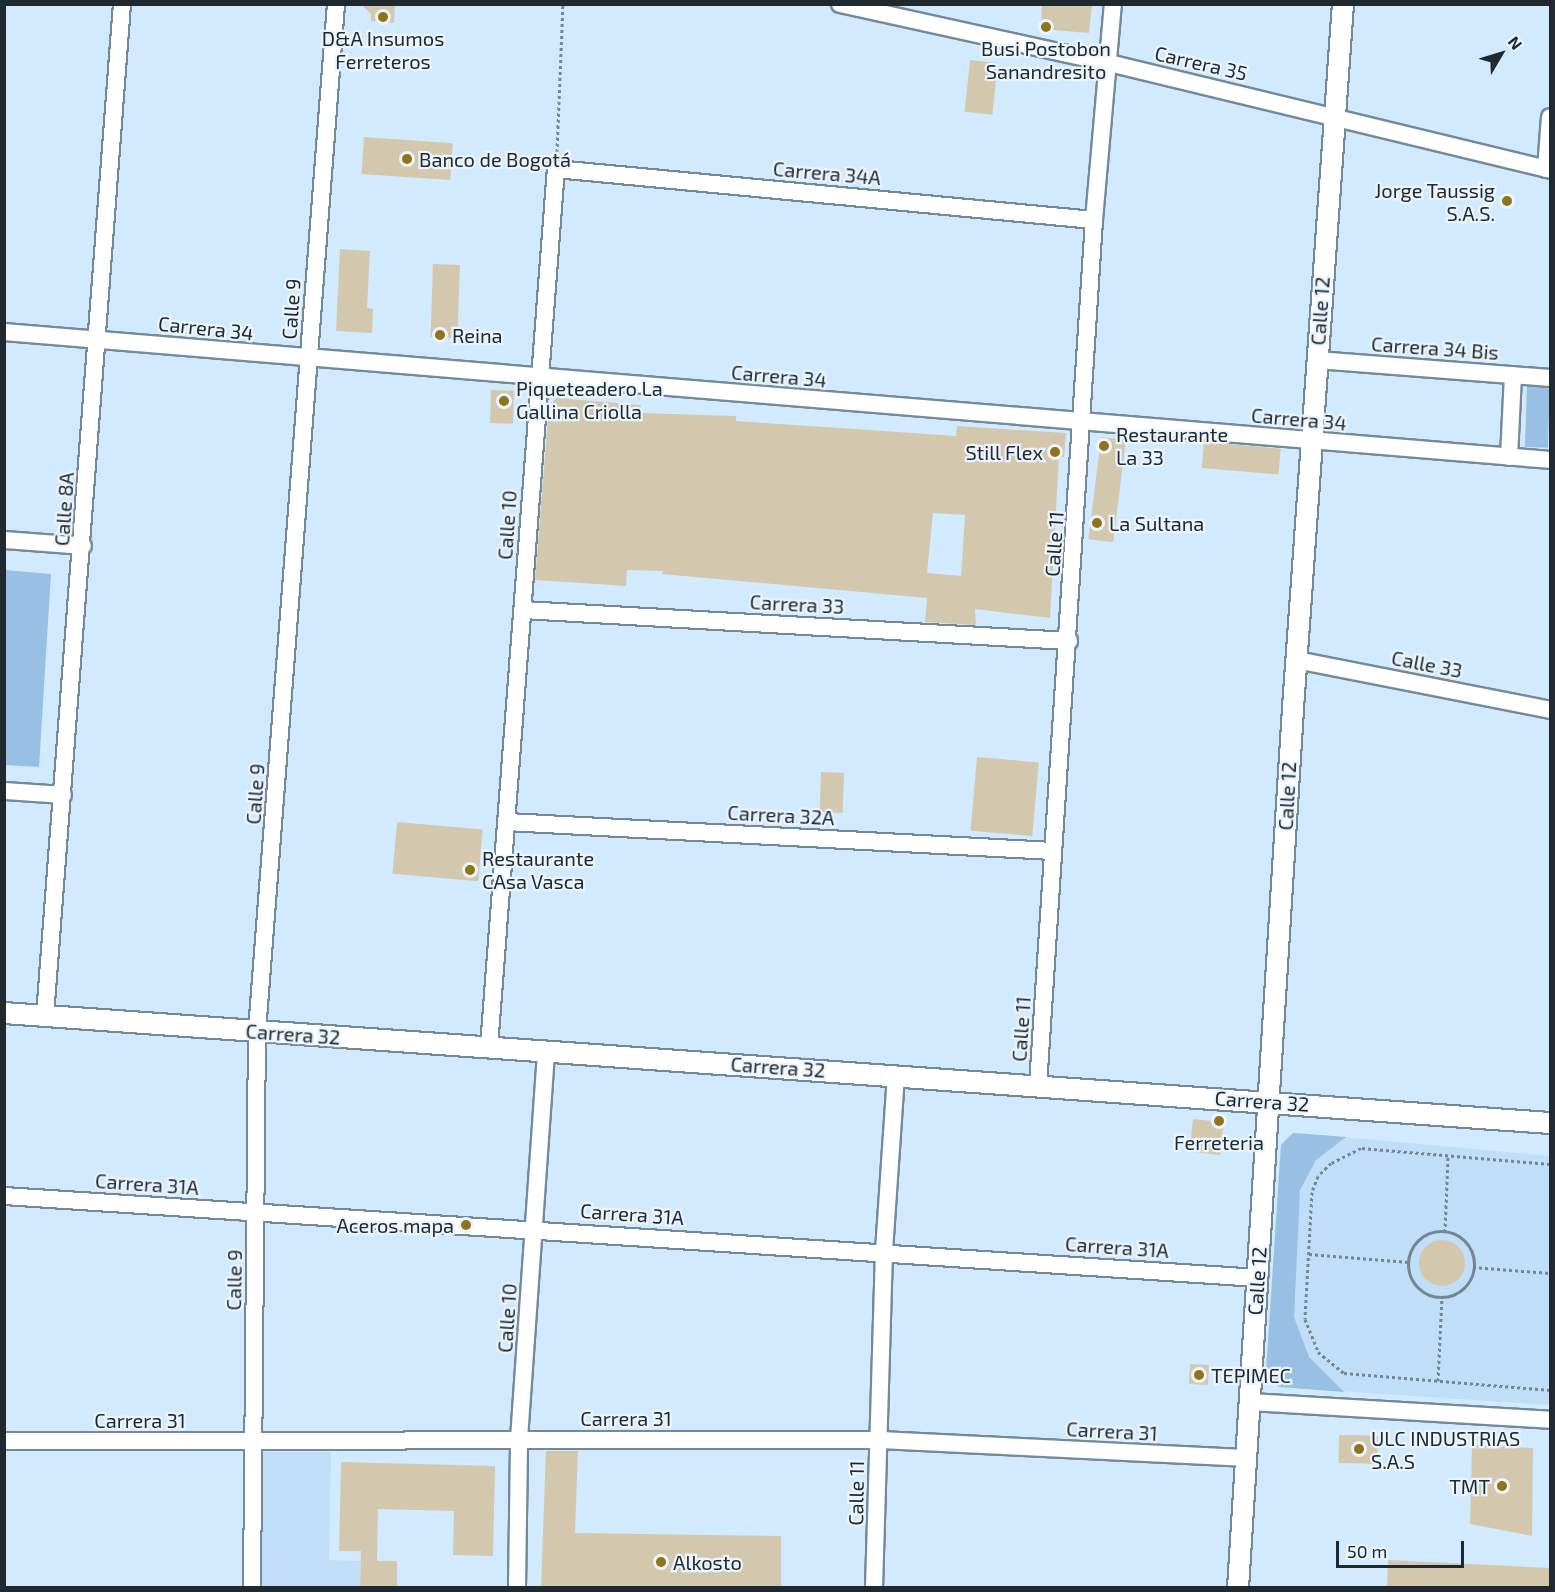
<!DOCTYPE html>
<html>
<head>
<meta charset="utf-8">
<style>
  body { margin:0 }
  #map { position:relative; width:1555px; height:1592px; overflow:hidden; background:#d2eafe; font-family:"Exo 2",sans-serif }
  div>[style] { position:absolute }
  .built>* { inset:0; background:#c0def7 }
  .green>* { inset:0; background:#97c0e4; transform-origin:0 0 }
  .building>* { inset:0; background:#d3c8ae; transform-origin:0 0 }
  .round { border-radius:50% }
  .path>* { height:3px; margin-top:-1.5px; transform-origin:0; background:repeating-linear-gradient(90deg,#758592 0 3px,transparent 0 6px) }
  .path>.ring { margin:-1.5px; padding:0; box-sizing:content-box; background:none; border:3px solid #758592; border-radius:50% }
  .roads { filter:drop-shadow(2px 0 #74899c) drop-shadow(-2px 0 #74899c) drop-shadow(0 2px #74899c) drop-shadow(0 -2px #74899c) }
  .minor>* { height:16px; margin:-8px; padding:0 8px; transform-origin:8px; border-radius:8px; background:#fff }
  .tertiary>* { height:20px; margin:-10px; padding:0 10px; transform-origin:10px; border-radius:10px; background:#fff }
  .dots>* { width:16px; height:16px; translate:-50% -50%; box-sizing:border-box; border:3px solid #ebf5fd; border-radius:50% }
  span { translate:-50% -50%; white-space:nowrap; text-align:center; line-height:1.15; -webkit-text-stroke:4.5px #ebf5fd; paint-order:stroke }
  .poi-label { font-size:20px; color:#202830 }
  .left { translate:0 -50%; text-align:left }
  .right { translate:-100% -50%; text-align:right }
  .street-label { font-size:20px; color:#202830 }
  .frame { position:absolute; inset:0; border:6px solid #202830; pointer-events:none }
  .north { position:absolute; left:1471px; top:24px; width:60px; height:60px; -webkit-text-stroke:4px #ebf5fd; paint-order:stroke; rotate:52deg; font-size:16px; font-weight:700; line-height:24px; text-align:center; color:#202830 }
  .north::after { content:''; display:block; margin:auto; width:21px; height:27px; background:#202830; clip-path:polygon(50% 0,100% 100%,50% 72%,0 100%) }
  .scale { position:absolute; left:1336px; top:1541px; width:128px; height:27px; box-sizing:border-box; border:3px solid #202830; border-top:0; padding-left:8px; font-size:18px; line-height:21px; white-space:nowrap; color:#202830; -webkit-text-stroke:4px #ebf5fd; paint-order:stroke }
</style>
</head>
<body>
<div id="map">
  <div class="built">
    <div style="clip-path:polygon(1300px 1133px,1550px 1156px,1550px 1405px,1280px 1387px,1270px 1382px,1266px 1372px,1281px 1145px,1288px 1136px)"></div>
    <div style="clip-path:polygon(263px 1452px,331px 1452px,329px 1560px,360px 1561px,360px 1587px,260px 1588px)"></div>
  </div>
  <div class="green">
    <div style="left:1527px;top:386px;width:23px;height:61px;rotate:2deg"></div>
    <div style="clip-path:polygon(5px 570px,51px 574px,39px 767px,5px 765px)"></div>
    <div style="clip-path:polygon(1293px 1133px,1346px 1137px,1316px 1160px,1300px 1190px,1294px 1317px,1309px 1357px,1344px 1392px,1280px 1387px,1270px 1382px,1266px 1372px,1281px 1145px)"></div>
  </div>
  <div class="building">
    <div style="clip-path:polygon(361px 4px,395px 4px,394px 23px,371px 21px,371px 14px)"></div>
    <div style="clip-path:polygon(1042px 4px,1092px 4px,1089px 33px,1041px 29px)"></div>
    <div style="left:970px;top:60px;width:28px;height:52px;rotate:6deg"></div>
    <div style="left:364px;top:137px;width:89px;height:37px;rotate:4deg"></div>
    <div style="clip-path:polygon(340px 249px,370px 251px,367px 308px,373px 309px,372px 333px,336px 331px)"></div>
    <div style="left:433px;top:264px;width:27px;height:73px;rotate:2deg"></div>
    <div style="left:491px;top:390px;width:23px;height:33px;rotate:2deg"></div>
    <div style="clip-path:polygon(evenodd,556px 398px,641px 405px,640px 413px,736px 416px,736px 421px,956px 436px,957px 426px,1066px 433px,1064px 457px,1059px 457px,1050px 618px,975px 609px,976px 625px,925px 622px,927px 598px,662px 574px,663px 571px,627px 570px,626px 586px,535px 580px,549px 407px,556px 398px,933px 513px,965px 515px,961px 576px,927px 573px,933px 513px)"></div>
    <div style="left:1101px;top:437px;width:25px;height:103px;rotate:7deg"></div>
    <div style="left:1204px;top:442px;width:77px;height:26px;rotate:5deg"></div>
    <div style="left:977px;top:757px;width:62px;height:74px;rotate:5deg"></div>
    <div style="left:821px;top:772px;width:23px;height:40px;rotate:2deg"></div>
    <div style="left:397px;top:822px;width:86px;height:52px;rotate:5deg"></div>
    <div style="left:1193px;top:1119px;width:31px;height:33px;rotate:6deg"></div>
    <div class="round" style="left:1419px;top:1240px;width:46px;height:46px"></div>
    <div style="left:1190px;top:1364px;width:19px;height:20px;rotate:3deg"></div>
    <div style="left:1339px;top:1435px;width:39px;height:28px;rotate:1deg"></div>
    <div style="clip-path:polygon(1472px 1445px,1533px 1448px,1532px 1536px,1470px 1524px)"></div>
    <div style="clip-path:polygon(546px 1451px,578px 1451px,575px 1533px,781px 1536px,781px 1587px,541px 1587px)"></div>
    <div style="clip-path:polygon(341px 1462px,495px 1466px,493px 1556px,453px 1555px,454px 1511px,378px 1509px,377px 1561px,397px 1561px,397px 1587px,360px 1587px,361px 1551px,339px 1551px)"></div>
    <div style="clip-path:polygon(1388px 1560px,1551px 1568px,1551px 1587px,1387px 1587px)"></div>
  </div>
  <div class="path">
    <div style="left:557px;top:152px;width:148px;rotate:-87.7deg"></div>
    <div style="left:1550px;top:1164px;width:190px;rotate:-175.2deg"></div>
    <div style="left:1361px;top:1148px;width:34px;rotate:153deg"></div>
    <div style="left:1331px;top:1163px;width:18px;rotate:135deg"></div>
    <div style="left:1318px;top:1176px;width:17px;rotate:111deg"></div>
    <div style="left:1312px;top:1192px;width:127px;rotate:93.2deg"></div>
    <div style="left:1305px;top:1319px;width:35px;rotate:68deg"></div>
    <div style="left:1318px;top:1352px;width:33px;rotate:39deg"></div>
    <div style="left:1344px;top:1373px;width:207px;rotate:4.7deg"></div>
    <div class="ring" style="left:1408px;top:1231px;width:63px;height:63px"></div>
    <div style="left:1445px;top:1232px;width:76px;rotate:-87.7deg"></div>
    <div style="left:1309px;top:1254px;width:100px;rotate:4.6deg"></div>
    <div style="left:1473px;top:1267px;width:77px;rotate:4.5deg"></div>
    <div style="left:1438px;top:1381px;width:85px;rotate:-87.3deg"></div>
  </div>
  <div class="roads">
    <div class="minor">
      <div style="left:840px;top:4px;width:275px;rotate:12.4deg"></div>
      <div style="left:1109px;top:63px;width:454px;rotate:13.6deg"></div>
      <div style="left:1546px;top:169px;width:52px;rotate:-85.6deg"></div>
      <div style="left:4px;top:332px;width:1551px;rotate:4.73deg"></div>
      <div style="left:1317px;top:360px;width:234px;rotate:4.4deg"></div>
      <div style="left:1509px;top:457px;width:82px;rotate:-87.2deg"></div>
      <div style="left:4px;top:540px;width:79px;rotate:4.3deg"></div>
      <div style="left:523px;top:610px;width:547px;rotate:3.25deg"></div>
      <div style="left:1296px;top:660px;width:259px;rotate:11.1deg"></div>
      <div style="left:4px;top:791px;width:59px;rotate:3.9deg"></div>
      <div style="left:507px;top:822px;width:547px;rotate:3.04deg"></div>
      <div style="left:45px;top:1016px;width:1015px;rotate:-85.65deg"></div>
      <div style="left:489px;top:1047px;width:881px;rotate:-85.64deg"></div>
      <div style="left:556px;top:169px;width:540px;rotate:5.42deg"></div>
      <div style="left:1038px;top:1086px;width:868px;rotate:-86.3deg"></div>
      <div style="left:1094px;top:220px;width:217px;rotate:-85deg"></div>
      <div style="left:4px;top:1196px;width:1256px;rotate:3.74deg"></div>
      <div style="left:1250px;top:1402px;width:301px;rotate:3.4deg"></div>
      <div style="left:4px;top:1441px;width:874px;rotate:-0.07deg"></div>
      <div style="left:878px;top:1440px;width:368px;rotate:2.8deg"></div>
      <div style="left:252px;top:1588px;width:557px;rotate:-89.49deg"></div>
      <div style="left:257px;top:1031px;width:1030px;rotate:-85.6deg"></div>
      <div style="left:517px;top:1588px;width:149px;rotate:-89.2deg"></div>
      <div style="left:519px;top:1439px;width:389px;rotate:-86deg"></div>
      <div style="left:874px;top:1588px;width:337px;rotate:-88.3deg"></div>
      <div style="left:884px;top:1251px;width:175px;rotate:-86.1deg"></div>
    </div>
    <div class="tertiary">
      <div style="left:4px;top:1013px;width:1550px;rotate:4.07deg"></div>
      <div style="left:1238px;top:1588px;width:896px;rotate:-86.42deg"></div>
      <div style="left:1294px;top:694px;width:692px;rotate:-85.94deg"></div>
    </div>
  </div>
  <div class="dots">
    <div style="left:383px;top:17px;background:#917319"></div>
    <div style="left:1046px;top:27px;background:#917319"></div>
    <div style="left:407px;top:159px;background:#917319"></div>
    <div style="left:1507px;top:201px;background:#917319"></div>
    <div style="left:440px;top:335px;background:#917319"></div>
    <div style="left:504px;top:401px;background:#917319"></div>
    <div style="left:1104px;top:446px;background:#917319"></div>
    <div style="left:1055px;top:452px;background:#917319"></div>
    <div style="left:1097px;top:523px;background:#917319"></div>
    <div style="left:470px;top:870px;background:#917319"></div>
    <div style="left:1219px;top:1121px;background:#917319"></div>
    <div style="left:466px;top:1225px;background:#917319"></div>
    <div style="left:1199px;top:1375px;background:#917319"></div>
    <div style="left:1359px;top:1449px;background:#917319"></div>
    <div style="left:1502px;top:1486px;background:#917319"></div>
    <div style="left:661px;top:1562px;background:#917319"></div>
  </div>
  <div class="poi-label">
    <span style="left:383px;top:50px">D&amp;A Insumos<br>Ferreteros</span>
    <span style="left:1046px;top:60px">Busi Postobon<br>Sanandresito</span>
    <span class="left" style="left:419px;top:159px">Banco de Bogotá</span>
    <span class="right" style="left:1495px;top:202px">Jorge Taussig<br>S.A.S.</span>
    <span class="left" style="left:452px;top:335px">Reina</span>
    <span class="left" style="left:516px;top:400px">Piqueteadero La<br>Gallina Criolla</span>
    <span class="left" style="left:1116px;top:446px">Restaurante<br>La 33</span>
    <span class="right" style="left:1043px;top:452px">Still Flex</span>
    <span class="left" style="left:1109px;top:523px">La Sultana</span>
    <span class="left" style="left:482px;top:870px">Restaurante<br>CAsa Vasca</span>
    <span style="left:1219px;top:1142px">Ferreteria</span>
    <span class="right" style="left:454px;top:1225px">Aceros mapa</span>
    <span class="left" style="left:1211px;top:1375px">TEPIMEC</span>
    <span class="left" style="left:1371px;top:1450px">ULC INDUSTRIAS<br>S.A.S</span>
    <span class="right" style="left:1490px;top:1486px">TMT</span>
    <span class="left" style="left:673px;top:1562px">Alkosto</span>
  </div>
  <div class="street-label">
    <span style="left:1201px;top:63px;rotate:13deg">Carrera 35</span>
    <span style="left:827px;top:173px;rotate:5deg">Carrera 34A</span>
    <span style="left:291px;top:309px;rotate:-86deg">Calle 9</span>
    <span style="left:1320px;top:311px;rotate:-86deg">Calle 12</span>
    <span style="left:206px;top:328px;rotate:6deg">Carrera 34</span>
    <span style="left:1435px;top:348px;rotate:4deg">Carrera 34 Bis</span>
    <span style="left:779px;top:376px;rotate:5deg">Carrera 34</span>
    <span style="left:1299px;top:419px;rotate:5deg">Carrera 34</span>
    <span style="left:64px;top:509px;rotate:-86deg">Calle 8A</span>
    <span style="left:507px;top:525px;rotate:-86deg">Calle 10</span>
    <span style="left:1054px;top:544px;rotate:-86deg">Calle 11</span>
    <span style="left:797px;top:604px;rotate:3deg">Carrera 33</span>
    <span style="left:1427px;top:664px;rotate:11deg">Calle 33</span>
    <span style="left:255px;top:794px;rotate:-86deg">Calle 9</span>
    <span style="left:1287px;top:796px;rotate:-87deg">Calle 12</span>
    <span style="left:781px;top:815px;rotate:3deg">Carrera 32A</span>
    <span style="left:1021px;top:1029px;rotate:-86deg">Calle 11</span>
    <span style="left:293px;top:1034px;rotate:4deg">Carrera 32</span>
    <span style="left:778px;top:1067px;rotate:4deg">Carrera 32</span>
    <span style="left:1262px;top:1101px;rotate:4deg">Carrera 32</span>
    <span style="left:147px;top:1184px;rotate:4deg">Carrera 31A</span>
    <span style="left:632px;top:1214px;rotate:4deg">Carrera 31A</span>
    <span style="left:1117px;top:1247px;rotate:4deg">Carrera 31A</span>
    <span style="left:234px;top:1280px;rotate:-89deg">Calle 9</span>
    <span style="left:1257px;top:1281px;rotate:-86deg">Calle 12</span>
    <span style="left:507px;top:1318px;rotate:-86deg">Calle 10</span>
    <span style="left:626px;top:1418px">Carrera 31</span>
    <span style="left:140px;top:1420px">Carrera 31</span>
    <span style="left:1112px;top:1431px;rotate:3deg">Carrera 31</span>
    <span style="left:856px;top:1493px;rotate:-89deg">Calle 11</span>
  </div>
  <div class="frame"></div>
  <div class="north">N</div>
  <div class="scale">50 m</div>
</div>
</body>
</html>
